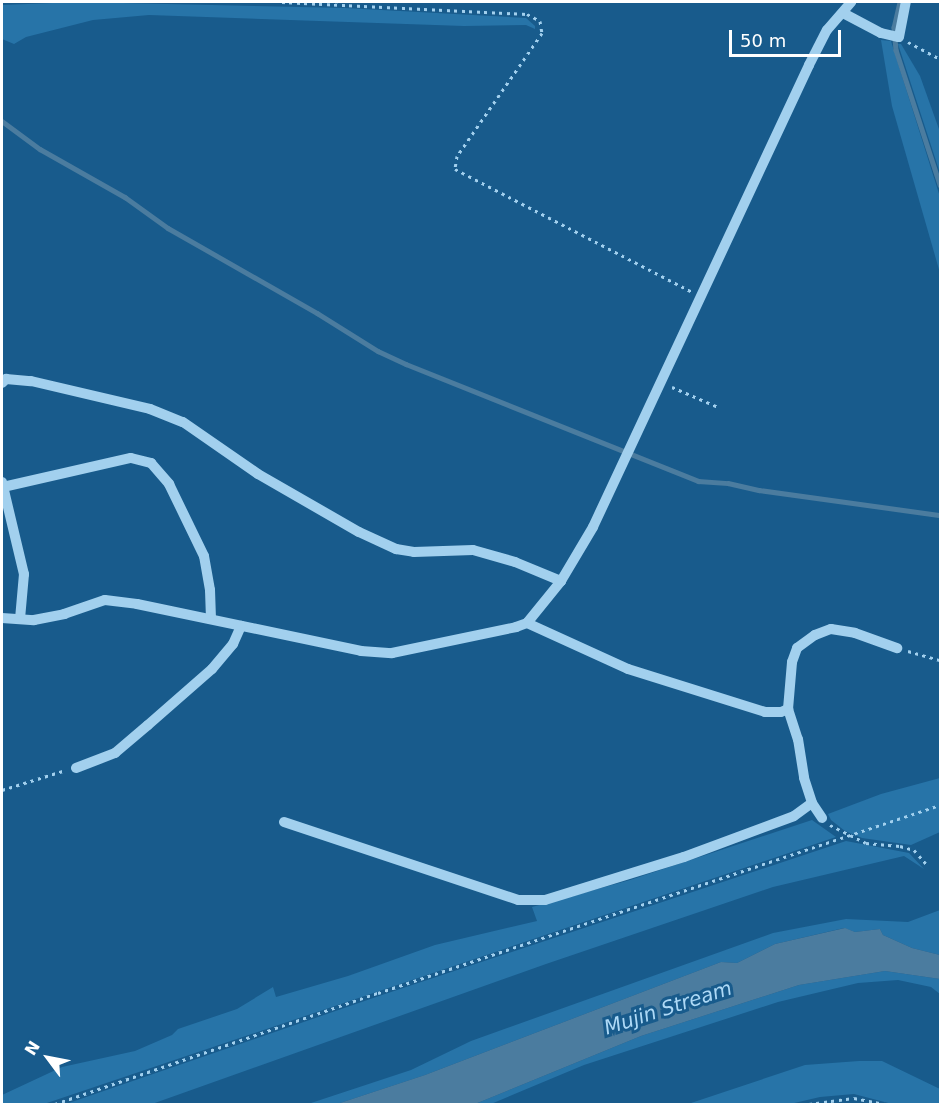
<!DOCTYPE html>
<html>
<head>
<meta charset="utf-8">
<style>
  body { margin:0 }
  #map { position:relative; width:942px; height:1106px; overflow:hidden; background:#185b8c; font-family:"DejaVu Sans",sans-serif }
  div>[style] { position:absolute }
  .green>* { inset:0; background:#2774a8 }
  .water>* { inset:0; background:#4b7c9f }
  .stream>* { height:4.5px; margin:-2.25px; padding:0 2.25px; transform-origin:2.25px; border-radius:2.25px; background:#4b7c9f }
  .path>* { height:3px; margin-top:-1.5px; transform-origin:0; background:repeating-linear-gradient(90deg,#a2d0ee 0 3px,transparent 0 7.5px) }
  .minor>* { height:10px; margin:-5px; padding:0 5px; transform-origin:5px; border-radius:5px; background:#a2d0ee }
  span { translate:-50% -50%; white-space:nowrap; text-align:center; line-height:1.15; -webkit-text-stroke:6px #185b8c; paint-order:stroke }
  .water-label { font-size:20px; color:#aed9f6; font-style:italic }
  .frame { position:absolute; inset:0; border:3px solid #fff; pointer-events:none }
  .north { position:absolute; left:18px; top:1028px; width:60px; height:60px; -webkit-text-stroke:4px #185b8c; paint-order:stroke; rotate:302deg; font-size:16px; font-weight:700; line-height:24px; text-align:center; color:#fff }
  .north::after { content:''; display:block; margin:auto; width:21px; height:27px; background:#fff; clip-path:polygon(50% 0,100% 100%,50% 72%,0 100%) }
  .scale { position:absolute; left:729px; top:30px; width:112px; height:27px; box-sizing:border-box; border:3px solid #fff; border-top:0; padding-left:8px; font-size:18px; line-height:21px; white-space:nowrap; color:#fff; -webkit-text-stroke:4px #185b8c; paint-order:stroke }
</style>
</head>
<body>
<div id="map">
  <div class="green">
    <div style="clip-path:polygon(78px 2px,345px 8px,526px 18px,535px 26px,535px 29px,526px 25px,464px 26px,149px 15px,93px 20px,26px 37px,14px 44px,2px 39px,2px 5px)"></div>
    <div style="clip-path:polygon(881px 40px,891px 41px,940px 197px,940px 273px,892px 106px)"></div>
    <div style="clip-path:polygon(898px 44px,901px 44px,920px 76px,940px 132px,940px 173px)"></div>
    <div style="clip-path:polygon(940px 778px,940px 832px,911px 845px,862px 838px,845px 831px,831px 820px,828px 814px,881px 794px)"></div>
    <div style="clip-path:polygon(812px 820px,836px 837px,44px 1104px,2px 1104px,2px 1095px,62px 1067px,135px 1051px,172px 1035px,178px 1029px,237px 1009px,273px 987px,276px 997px,348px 976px,435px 945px,537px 921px,532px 907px,630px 880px)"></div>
    <div style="clip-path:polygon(846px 841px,909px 853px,924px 869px,904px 856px,773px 887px,546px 964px,152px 1104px,66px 1104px,379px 996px)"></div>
    <div style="clip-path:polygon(940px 910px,940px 955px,912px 948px,883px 935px,880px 929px,855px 932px,844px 928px,775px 944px,737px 963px,721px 962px,425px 1075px,337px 1104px,308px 1104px,411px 1070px,471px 1041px,773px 933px,846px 919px,908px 922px)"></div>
    <div style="clip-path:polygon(885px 971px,940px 979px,940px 994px,931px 987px,898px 980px,858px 983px,778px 1002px,584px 1065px,491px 1104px,475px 1104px,641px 1036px,799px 985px)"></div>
    <div style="clip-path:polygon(859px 1061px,882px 1061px,940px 1089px,940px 1104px,892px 1104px,854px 1094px,820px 1097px,790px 1104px,688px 1104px,805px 1065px)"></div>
  </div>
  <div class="water">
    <div style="clip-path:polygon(845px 928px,855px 932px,880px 929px,883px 935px,912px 948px,940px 955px,940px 979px,885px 971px,799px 985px,641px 1036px,475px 1104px,337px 1104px,425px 1075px,721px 962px,737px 963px,775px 944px)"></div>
  </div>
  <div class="stream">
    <div style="left:900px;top:2px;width:26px;rotate:103deg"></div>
    <div style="left:894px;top:27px;width:23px;rotate:85deg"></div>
    <div style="left:896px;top:50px;width:142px;rotate:71.9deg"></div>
    <div style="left:2px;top:121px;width:47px;rotate:36.4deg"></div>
    <div style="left:40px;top:149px;width:98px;rotate:29.5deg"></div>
    <div style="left:125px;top:197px;width:53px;rotate:35.8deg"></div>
    <div style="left:168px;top:228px;width:172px;rotate:29.7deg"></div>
    <div style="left:317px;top:313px;width:72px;rotate:31.9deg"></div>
    <div style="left:378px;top:351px;width:31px;rotate:25deg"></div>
    <div style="left:406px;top:364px;width:315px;rotate:21.8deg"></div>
    <div style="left:698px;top:481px;width:30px;rotate:4deg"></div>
    <div style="left:728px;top:483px;width:32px;rotate:13deg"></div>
    <div style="left:759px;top:490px;width:183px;rotate:7.9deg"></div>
  </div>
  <div class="path">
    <div style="left:282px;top:2px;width:245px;rotate:2.8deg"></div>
    <div style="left:527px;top:14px;width:15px;rotate:28deg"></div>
    <div style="left:540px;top:21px;width:12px;rotate:81deg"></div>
    <div style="left:542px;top:33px;width:150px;rotate:124.6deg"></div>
    <div style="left:457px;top:156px;width:13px;rotate:99deg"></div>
    <div style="left:455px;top:169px;width:267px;rotate:27.4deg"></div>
    <div style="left:908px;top:42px;width:36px;rotate:28deg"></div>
    <div style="left:672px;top:387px;width:50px;rotate:23.5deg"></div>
    <div style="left:908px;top:651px;width:33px;rotate:16deg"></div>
    <div style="left:2px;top:790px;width:67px;rotate:-17.4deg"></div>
    <div style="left:830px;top:825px;width:40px;rotate:26.6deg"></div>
    <div style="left:866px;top:843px;width:34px;rotate:5deg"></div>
    <div style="left:900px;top:846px;width:15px;rotate:16deg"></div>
    <div style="left:914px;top:850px;width:20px;rotate:49deg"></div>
    <div style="left:55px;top:1104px;width:342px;rotate:-19deg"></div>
    <div style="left:378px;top:993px;width:593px;rotate:-18.5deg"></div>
    <div style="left:809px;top:1104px;width:45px;rotate:-7.6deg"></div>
    <div style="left:854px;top:1098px;width:31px;rotate:11deg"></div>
  </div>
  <div class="minor">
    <div style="left:843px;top:13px;width:43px;rotate:27.8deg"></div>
    <div style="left:881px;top:33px;width:18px;rotate:13deg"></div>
    <div style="left:899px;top:37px;width:36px;rotate:-79deg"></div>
    <div style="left:2px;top:383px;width:6px;rotate:-45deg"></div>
    <div style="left:6px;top:379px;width:25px;rotate:5deg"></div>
    <div style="left:31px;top:381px;width:122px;rotate:13.2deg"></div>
    <div style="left:150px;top:409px;width:35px;rotate:22deg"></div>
    <div style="left:183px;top:422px;width:91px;rotate:34.7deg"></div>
    <div style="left:258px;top:474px;width:116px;rotate:29.9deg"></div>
    <div style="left:359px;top:532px;width:41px;rotate:24.7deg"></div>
    <div style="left:396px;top:549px;width:18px;rotate:9deg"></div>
    <div style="left:414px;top:552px;width:59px;rotate:-1.9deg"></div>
    <div style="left:473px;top:550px;width:44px;rotate:15.9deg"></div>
    <div style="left:515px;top:562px;width:50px;rotate:22.4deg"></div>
    <div style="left:2px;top:482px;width:95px;rotate:76.6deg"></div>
    <div style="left:24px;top:574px;width:45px;rotate:95.1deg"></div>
    <div style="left:3px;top:487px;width:131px;rotate:-12.8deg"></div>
    <div style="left:131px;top:458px;width:21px;rotate:14deg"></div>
    <div style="left:151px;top:463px;width:28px;rotate:49deg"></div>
    <div style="left:169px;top:484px;width:80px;rotate:64.1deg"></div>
    <div style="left:204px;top:556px;width:35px;rotate:80deg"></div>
    <div style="left:210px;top:590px;width:29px;rotate:88deg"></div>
    <div style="left:2px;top:618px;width:32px;rotate:4deg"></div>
    <div style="left:34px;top:620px;width:31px;rotate:-11deg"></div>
    <div style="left:64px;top:614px;width:43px;rotate:-18.9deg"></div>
    <div style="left:105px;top:600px;width:32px;rotate:7deg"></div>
    <div style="left:137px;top:604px;width:229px;rotate:11.8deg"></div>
    <div style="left:361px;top:651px;width:31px;rotate:4deg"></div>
    <div style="left:392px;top:653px;width:127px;rotate:-11.8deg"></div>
    <div style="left:516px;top:627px;width:12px;rotate:-20deg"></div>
    <div style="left:527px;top:623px;width:54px;rotate:-51deg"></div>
    <div style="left:561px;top:581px;width:63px;rotate:-59.3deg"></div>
    <div style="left:593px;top:527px;width:510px;rotate:-64.94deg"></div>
    <div style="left:809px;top:65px;width:39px;rotate:-63deg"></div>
    <div style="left:827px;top:30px;width:37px;rotate:-49deg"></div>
    <div style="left:527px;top:623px;width:111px;rotate:24.5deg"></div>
    <div style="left:628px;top:669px;width:144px;rotate:17.4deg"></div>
    <div style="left:765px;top:712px;width:16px"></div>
    <div style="left:781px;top:712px;width:8px;rotate:-23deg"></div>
    <div style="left:788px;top:709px;width:47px;rotate:-85.1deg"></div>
    <div style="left:792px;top:662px;width:15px;rotate:-70deg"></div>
    <div style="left:797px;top:648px;width:22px;rotate:-36deg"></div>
    <div style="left:815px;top:635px;width:17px;rotate:-21deg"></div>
    <div style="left:831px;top:629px;width:24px;rotate:9deg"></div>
    <div style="left:855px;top:633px;width:45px;rotate:19.7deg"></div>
    <div style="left:788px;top:709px;width:32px;rotate:72deg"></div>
    <div style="left:798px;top:739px;width:39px;rotate:81deg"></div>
    <div style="left:804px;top:778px;width:26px;rotate:72deg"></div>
    <div style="left:812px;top:803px;width:18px;rotate:56deg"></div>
    <div style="left:76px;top:768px;width:42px;rotate:-21deg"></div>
    <div style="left:115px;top:753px;width:43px;rotate:-40.3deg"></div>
    <div style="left:148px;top:725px;width:85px;rotate:-41.2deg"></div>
    <div style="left:212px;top:669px;width:33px;rotate:-50deg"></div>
    <div style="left:233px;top:644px;width:20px;rotate:-66deg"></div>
    <div style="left:284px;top:822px;width:247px;rotate:18.4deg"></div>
    <div style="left:518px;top:900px;width:27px"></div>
    <div style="left:545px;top:900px;width:145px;rotate:-17.2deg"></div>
    <div style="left:684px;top:857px;width:117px;rotate:-20.4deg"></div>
    <div style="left:794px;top:816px;width:22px;rotate:-36deg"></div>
  </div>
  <div class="water-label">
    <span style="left:668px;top:1008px;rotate:-18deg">Mujin Stream</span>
  </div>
  <div class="frame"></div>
  <div class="north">N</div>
  <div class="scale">50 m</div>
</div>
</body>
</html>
